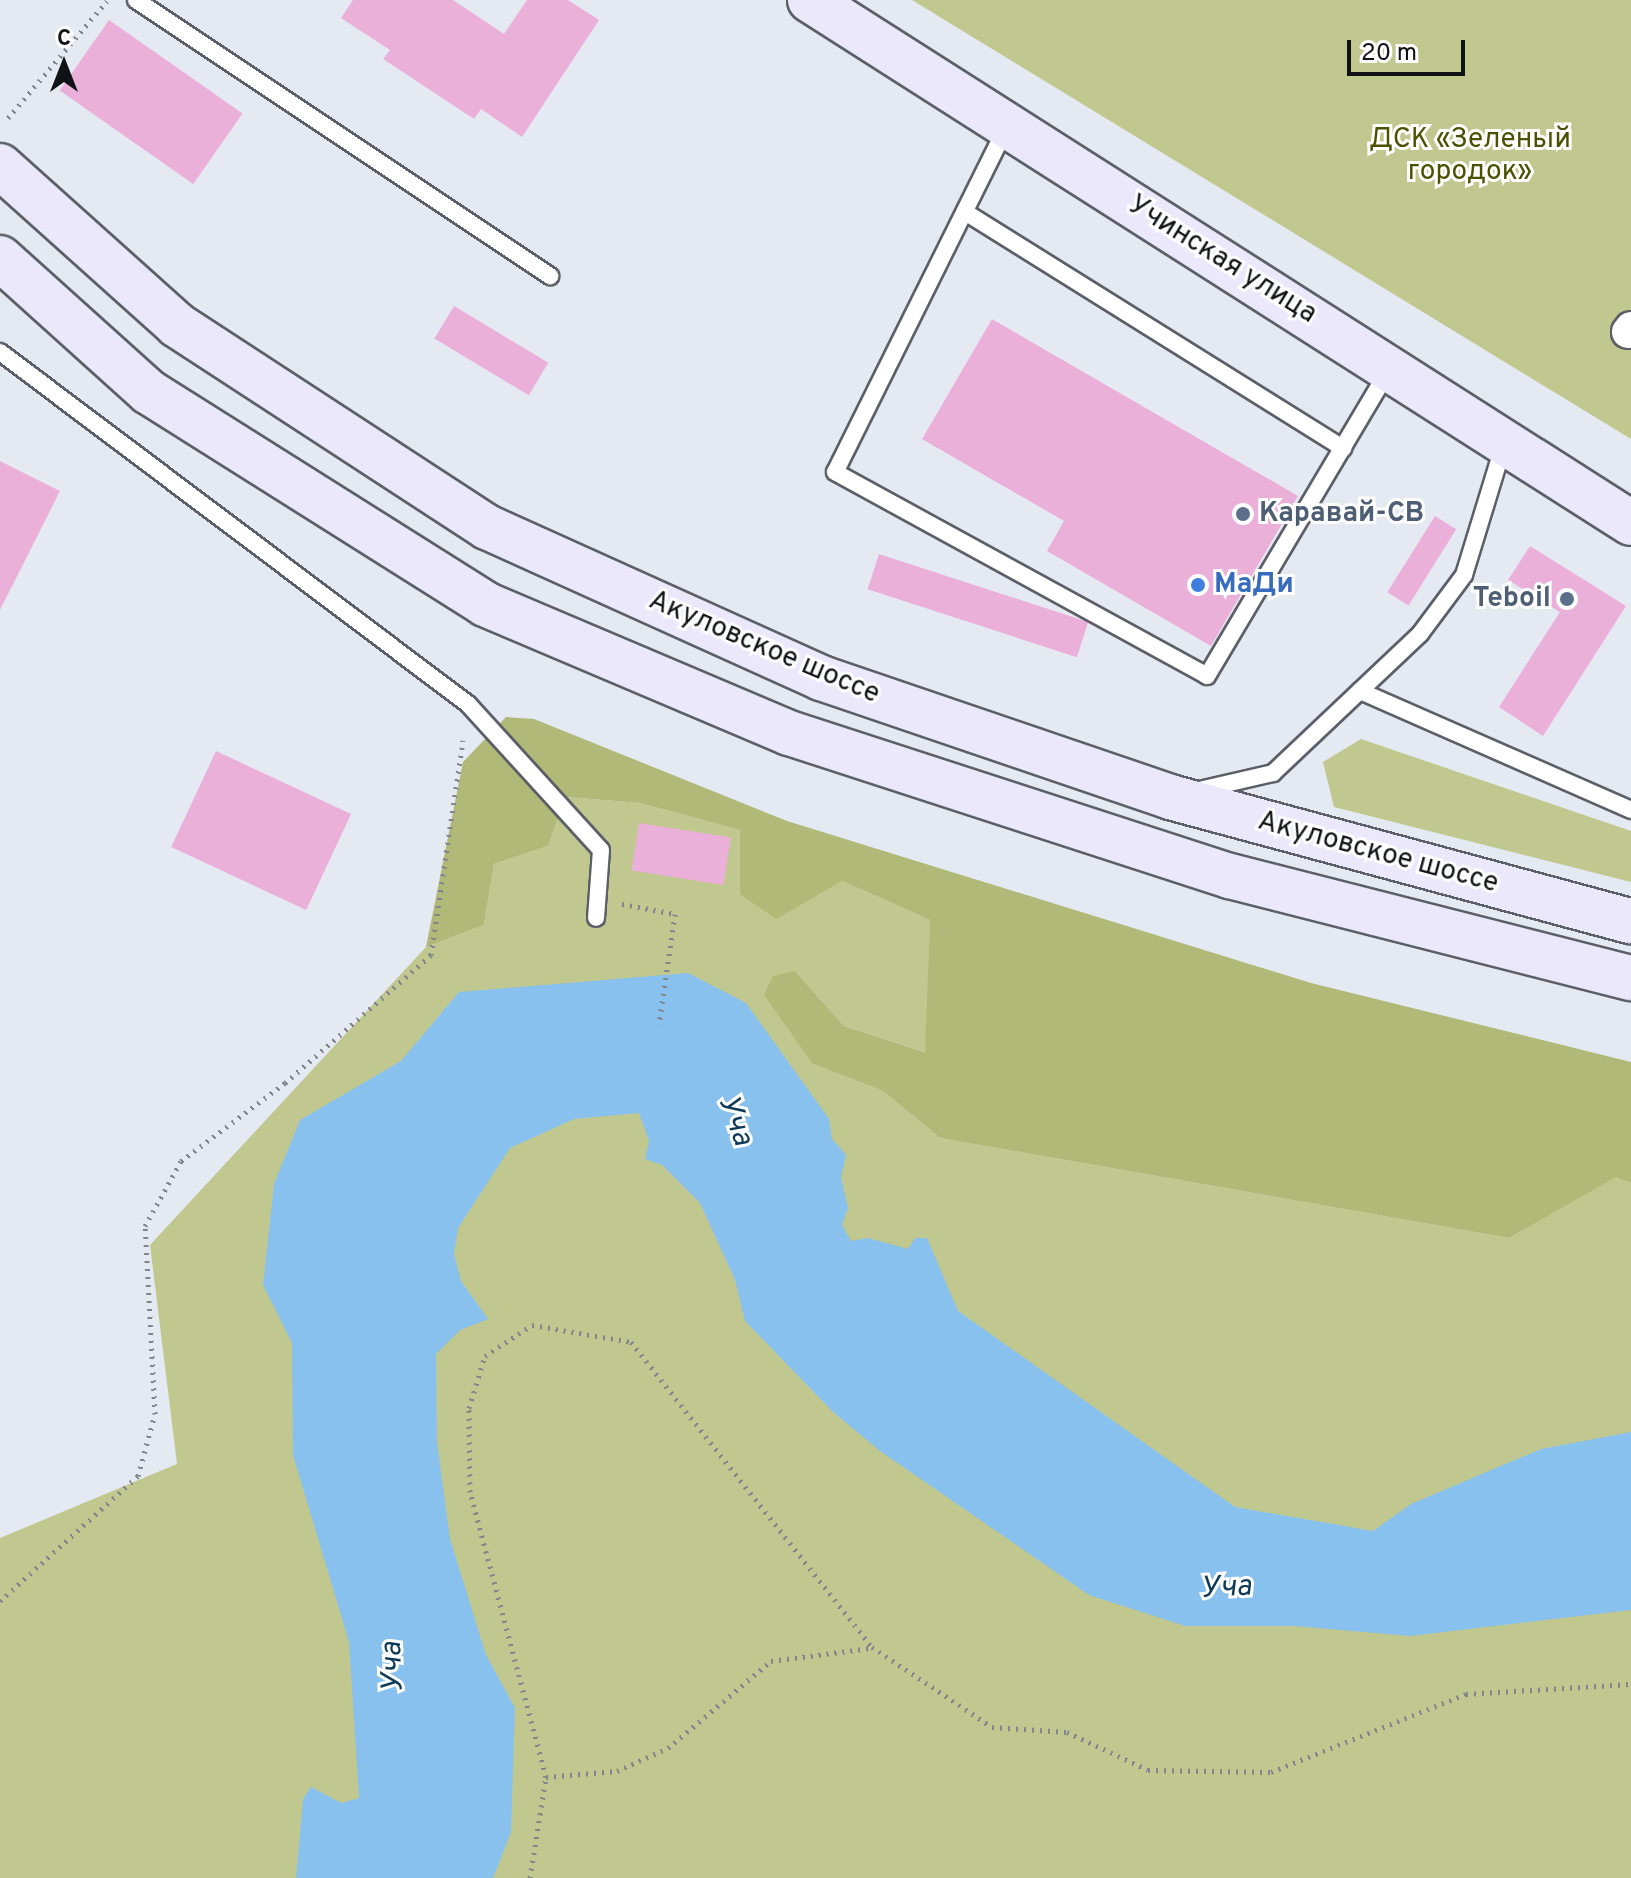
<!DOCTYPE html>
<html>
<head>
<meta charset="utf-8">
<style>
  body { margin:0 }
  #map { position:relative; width:1631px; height:1878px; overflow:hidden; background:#e5e9f2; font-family:Overpass,sans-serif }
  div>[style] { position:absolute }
  .green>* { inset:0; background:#c0c88f }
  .forest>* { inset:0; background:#b0b977 }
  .water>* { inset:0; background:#88c1ee }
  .building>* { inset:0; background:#ebb0da; transform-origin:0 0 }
  .path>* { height:5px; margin-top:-2.5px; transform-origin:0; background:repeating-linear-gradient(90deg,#82858b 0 2px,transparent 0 8px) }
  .roads { filter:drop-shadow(2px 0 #5c5f67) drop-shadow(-2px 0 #5c5f67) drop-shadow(0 2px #5c5f67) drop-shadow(0 -2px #5c5f67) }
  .lane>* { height:16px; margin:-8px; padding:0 8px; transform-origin:8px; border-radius:8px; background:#fff }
  .street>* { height:32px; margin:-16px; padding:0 16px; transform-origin:16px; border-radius:16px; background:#fff }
  .secondary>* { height:44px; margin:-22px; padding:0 22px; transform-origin:22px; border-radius:22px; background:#ebe8fb }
  .dots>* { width:22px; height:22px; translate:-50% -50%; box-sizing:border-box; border:4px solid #fff; border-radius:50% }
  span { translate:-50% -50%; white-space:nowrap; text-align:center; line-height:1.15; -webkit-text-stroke:6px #fff; paint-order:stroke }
  .park-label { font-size:28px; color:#4b5100 }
  .street-label { font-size:28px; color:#101215 }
  .service-label { font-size:28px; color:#4e5e75; font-weight:700 }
  .left { translate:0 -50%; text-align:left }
  .right { translate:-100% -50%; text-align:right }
  .shop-label { font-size:28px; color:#366cbe; font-weight:700 }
  .water-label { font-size:30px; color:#0e3a58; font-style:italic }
  .north { position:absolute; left:24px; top:24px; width:80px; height:80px; -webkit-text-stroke:6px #fff; paint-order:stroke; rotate:0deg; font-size:22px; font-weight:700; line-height:32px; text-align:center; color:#101215 }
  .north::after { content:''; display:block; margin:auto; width:28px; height:36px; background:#101215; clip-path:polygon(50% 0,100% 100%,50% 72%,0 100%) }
  .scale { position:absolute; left:1347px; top:40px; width:118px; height:36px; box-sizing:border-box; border:4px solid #101215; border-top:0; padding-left:10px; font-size:24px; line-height:28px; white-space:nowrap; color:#101215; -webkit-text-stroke:6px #fff; paint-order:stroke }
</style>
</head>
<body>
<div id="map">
  <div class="green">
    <div style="clip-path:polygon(912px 0,1631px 0,1631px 439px)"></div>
    <div style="clip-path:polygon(1361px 739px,1631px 831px,1631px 882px,1334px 807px,1323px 762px)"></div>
    <div style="clip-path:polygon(566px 797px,640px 803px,740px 830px,740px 894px,842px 881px,930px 920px,926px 1052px,844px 1026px,795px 971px,813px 1064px,883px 1091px,940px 1138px,1509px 1238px,1616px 1176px,1631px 1183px,1631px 1878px,0 1878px,0 1538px,177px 1464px,150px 1245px,426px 947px,484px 925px,494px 864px,548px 846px)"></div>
  </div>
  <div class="forest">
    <div style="clip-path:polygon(506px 717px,534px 719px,787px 821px,1311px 983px,1631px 1062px,1631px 1183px,1616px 1177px,1509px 1238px,940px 1138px,883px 1091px,813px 1064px,764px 995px,773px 976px,795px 971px,844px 1026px,925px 1052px,930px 920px,842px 881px,776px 919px,740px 894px,740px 830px,640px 803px,566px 797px,548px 846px,494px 864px,484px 925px,426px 947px,463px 762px)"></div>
  </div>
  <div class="water">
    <div style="clip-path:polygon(688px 973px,746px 1003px,829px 1119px,832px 1139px,846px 1155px,841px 1177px,848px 1208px,842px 1225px,851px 1241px,868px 1238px,908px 1249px,915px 1238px,927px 1238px,958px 1311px,1235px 1507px,1373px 1531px,1411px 1504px,1541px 1449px,1631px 1432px,1631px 1610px,1410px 1636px,1294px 1626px,1185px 1626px,1089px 1595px,880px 1451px,832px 1411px,745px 1321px,735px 1280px,700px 1203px,662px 1165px,645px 1159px,649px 1141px,639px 1113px,574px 1119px,510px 1148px,458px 1228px,454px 1254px,461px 1281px,488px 1319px,460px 1330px,436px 1354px,437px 1442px,450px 1539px,486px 1655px,515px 1708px,511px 1832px,493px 1878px,296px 1878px,303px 1799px,311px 1787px,341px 1803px,359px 1798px,349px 1642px,293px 1455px,292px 1343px,263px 1285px,274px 1184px,300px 1120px,401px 1061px,459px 992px)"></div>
  </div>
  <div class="building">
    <div style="clip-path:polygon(353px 0,453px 0,504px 34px,527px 0,568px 0,599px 20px,522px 137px,481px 109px,474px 119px,383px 59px,390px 50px,341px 18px)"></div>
    <div style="left:109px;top:20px;width:163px;height:86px;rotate:35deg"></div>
    <div style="left:454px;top:306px;width:110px;height:38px;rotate:31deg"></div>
    <div style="clip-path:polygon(992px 319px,1298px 496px,1211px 646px,1047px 551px,1064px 521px,922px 439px)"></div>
    <div style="clip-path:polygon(0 461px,60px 491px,0 610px)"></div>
    <div style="left:1435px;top:516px;width:25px;height:90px;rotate:32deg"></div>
    <div style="clip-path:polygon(1530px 546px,1626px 606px,1543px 736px,1499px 707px,1560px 612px,1508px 580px)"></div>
    <div style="left:879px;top:554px;width:220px;height:37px;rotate:18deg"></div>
    <div style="left:216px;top:751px;width:149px;height:106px;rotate:25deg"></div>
    <div style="left:639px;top:823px;width:93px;height:48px;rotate:9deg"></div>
  </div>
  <div class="path">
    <div style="left:8px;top:118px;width:153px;rotate:-49.8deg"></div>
    <div style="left:622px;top:904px;width:54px;rotate:10.7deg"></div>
    <div style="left:675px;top:914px;width:112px;rotate:98.2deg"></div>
    <div style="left:0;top:1601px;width:186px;rotate:-42.2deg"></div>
    <div style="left:138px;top:1476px;width:64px;rotate:-74.7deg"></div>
    <div style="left:155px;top:1414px;width:188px;rotate:-93deg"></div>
    <div style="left:145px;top:1226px;width:74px;rotate:-61deg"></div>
    <div style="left:181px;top:1161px;width:130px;rotate:-36.9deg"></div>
    <div style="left:285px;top:1083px;width:194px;rotate:-41.2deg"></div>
    <div style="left:431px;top:955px;width:217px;rotate:-81.5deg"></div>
    <div style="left:546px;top:1777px;width:71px;rotate:-4.8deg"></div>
    <div style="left:617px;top:1771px;width:56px;rotate:-24.3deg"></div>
    <div style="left:668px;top:1748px;width:135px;rotate:-40.2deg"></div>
    <div style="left:771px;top:1661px;width:101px;rotate:-7.4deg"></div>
    <div style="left:530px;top:1878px;width:102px;rotate:-81deg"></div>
    <div style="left:546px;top:1777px;width:295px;rotate:-104.9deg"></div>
    <div style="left:470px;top:1492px;width:84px;rotate:-90.7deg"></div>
    <div style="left:469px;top:1408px;width:54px;rotate:-72.9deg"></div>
    <div style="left:485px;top:1356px;width:56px;rotate:-33.4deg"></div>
    <div style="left:532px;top:1325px;width:100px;rotate:9.7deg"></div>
    <div style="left:631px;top:1342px;width:389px;rotate:51.7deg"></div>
    <div style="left:872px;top:1647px;width:144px;rotate:33.7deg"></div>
    <div style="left:992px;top:1727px;width:75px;rotate:3.8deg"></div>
    <div style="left:1067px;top:1732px;width:89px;rotate:25.1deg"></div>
    <div style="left:1148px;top:1770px;width:123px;rotate:0.9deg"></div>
    <div style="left:1271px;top:1772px;width:210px;rotate:-21.8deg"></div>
    <div style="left:1466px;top:1694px;width:165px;rotate:-3.5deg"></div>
  </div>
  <div class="roads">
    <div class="lane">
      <div style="left:136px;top:0;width:498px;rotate:33.7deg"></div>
      <div style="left:1007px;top:126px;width:386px;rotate:116.4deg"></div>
      <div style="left:835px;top:472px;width:424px;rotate:28.7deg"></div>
      <div style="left:1207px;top:676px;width:355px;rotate:-59.3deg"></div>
      <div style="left:965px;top:212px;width:446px;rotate:32deg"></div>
      <div style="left:0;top:352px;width:586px;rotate:36.95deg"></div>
      <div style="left:468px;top:704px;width:197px;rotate:47.7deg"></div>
      <div style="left:601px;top:850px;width:68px;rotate:94.2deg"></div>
      <div style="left:1360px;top:691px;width:296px;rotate:23.7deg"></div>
      <div style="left:1195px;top:791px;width:80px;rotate:-13deg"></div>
      <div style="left:1273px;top:773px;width:202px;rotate:-43.4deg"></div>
      <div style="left:1420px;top:634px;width:74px;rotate:-53.3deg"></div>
      <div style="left:1464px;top:575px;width:137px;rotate:-73deg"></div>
    </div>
    <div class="street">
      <div style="left:1628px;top:332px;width:5px;rotate:-53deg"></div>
    </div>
    <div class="secondary">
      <div style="left:810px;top:0;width:973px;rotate:32.5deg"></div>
      <div style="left:0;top:166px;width:238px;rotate:41.9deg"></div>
      <div style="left:177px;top:325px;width:370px;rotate:33.1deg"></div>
      <div style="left:487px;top:527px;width:367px;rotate:24.3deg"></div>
      <div style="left:821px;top:678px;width:369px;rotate:18.8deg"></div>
      <div style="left:1170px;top:797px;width:477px;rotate:15.1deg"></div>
      <div style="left:0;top:258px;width:200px;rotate:42deg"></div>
      <div style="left:149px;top:392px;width:397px;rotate:32.2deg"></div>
      <div style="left:485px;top:604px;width:330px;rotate:23deg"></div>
      <div style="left:789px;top:733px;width:464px;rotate:18deg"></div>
      <div style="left:1230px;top:876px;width:414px;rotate:14.3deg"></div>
    </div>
  </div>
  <div class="dots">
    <div style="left:1243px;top:514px;background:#5c6f8a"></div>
    <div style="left:1198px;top:585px;background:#3f7fe0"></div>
    <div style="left:1567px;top:599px;background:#5c6f8a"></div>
  </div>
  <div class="park-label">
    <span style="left:1470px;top:156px">ДСК «Зеленый<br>городок»</span>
  </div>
  <div class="street-label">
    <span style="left:1222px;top:260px;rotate:32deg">Учинская улица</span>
    <span style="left:764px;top:648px;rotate:23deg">Акуловское шоссе</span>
    <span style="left:1378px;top:853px;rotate:15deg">Акуловское шоссе</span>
  </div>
  <div class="service-label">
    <span class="left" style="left:1259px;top:514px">Каравай-СВ</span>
    <span class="right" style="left:1551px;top:599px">Teboil</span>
  </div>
  <div class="shop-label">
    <span class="left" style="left:1214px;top:585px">МаДи</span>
  </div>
  <div class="water-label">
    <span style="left:734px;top:1121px;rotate:70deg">Уча</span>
    <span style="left:1226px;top:1589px;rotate:-3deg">Уча</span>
    <span style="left:394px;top:1667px;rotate:-92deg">Уча</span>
  </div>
  <div class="north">С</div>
  <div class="scale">20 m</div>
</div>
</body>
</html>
